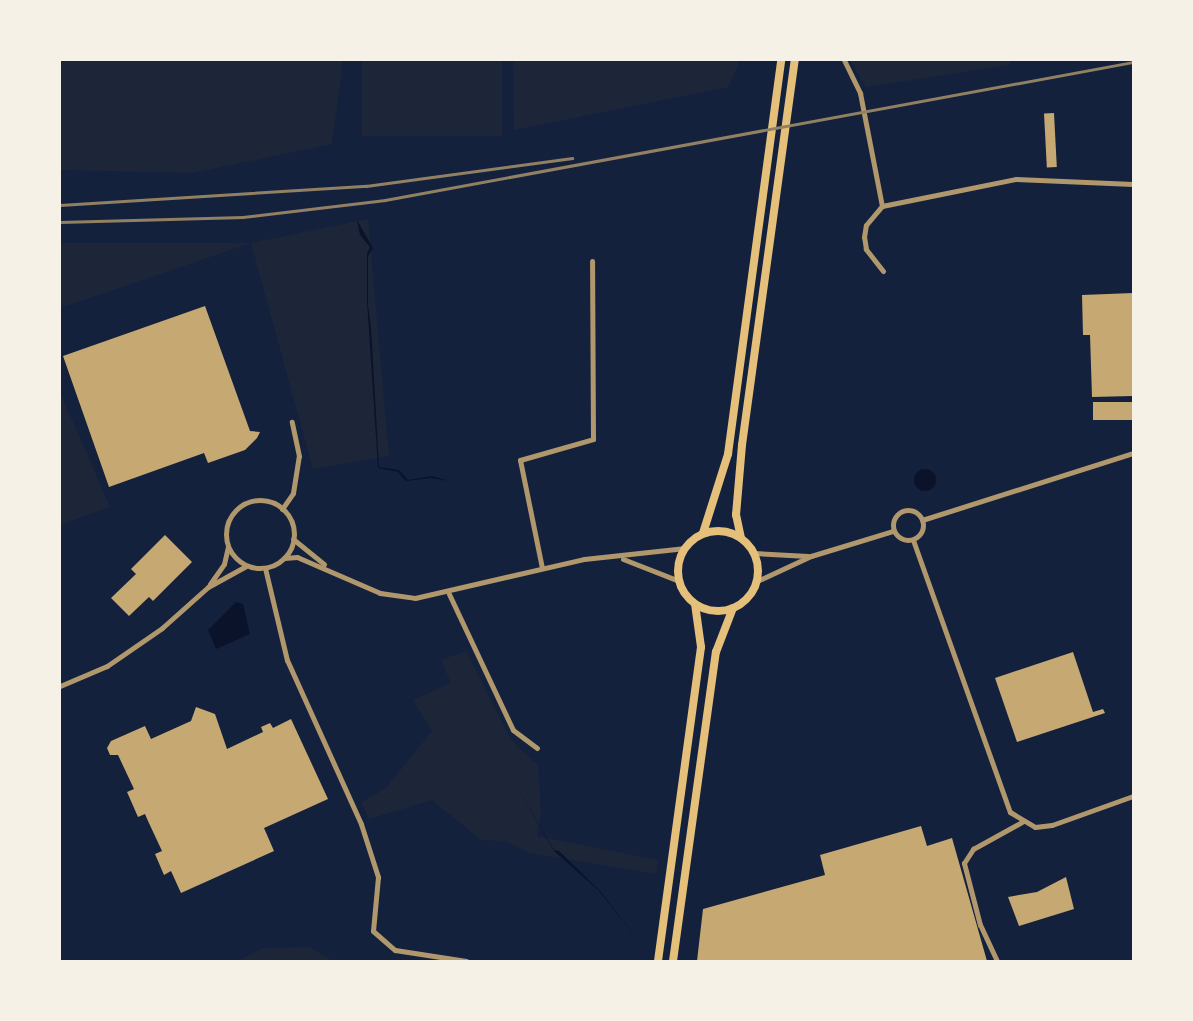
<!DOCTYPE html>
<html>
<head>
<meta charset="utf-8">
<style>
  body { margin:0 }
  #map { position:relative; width:1193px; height:1021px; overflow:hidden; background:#14213d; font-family:"Source Sans 3",sans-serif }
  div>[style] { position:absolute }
  .green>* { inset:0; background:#1d2539; transform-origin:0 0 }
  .water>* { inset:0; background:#0b132b }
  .round { border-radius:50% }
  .building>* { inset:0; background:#c6a872; transform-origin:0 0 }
  .minor>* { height:5px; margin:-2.5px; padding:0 2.5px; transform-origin:2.5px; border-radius:2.5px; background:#b1986c }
  .minor>.ring { margin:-2.5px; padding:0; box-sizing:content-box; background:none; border:5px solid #b1986c; border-radius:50% }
  .primary>* { height:8px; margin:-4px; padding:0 4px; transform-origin:4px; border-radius:4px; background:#e5c07b }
  .primary>.ring { margin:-4px; padding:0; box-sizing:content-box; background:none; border:8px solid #e5c07b; border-radius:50% }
  .rail>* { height:2.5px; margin:-1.25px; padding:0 1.25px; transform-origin:1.25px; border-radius:1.25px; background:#918062 }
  span { translate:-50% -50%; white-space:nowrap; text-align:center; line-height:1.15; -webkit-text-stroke:4.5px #f6f1e7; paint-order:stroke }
  .frame { position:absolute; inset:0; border:61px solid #f6f1e7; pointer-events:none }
</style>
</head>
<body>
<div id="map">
  <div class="green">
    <div style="clip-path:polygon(60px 60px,343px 60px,332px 144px,193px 173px,60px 170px)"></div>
    <div style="left:362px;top:60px;width:140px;height:76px"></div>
    <div style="clip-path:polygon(513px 60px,740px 60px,728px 87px,514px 130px)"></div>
    <div style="clip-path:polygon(850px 60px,1010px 60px,1010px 65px,866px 87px)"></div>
    <div style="clip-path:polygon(368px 219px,389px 456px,313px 469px,251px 243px,60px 308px,60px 243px,251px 243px)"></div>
    <div style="clip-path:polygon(60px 392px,110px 507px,60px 525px)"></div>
    <div style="clip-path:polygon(466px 651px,511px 740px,538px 765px,541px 813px,537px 836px,658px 860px,656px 874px,529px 853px,506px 841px,481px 840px,432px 800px,369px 819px,361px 803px,386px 788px,432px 731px,413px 700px,451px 683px,441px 660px)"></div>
    <div style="clip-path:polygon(310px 947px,333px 961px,237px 961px,263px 948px)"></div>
  </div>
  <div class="water">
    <div style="clip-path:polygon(357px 220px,373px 248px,368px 256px,368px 305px,371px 327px,379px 467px,399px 470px,408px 480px,432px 476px,449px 481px,431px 478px,406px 481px,398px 472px,378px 468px,367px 301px,367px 254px,370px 247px,360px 235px)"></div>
    <div class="round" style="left:914px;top:469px;width:22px;height:22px"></div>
    <div style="clip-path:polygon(236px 602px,243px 604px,250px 634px,216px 649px,208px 630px)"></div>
    <div style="clip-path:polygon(514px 782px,554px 850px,559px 851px,600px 891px,641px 943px,598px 890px,554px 851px)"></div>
  </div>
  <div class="building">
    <div style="left:1054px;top:113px;width:54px;height:10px;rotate:87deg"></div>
    <div style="clip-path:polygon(1133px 293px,1133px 396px,1092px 397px,1090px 335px,1083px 335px,1082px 295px)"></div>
    <div style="clip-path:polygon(205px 306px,250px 431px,260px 432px,257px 438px,245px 450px,208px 463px,204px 453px,109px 487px,63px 356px)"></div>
    <div style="left:1133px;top:402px;width:18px;height:40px;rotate:90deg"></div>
    <div style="clip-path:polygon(165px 535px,192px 562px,153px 601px,149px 597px,129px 616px,111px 598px,136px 574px,131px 569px)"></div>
    <div style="clip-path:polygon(1073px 652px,1093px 712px,1103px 709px,1105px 713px,1017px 742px,995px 678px)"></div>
    <div style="clip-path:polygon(196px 707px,215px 714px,227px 749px,263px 732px,261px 727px,270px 723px,273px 728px,291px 719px,328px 799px,264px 828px,274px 851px,181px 893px,171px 871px,164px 875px,155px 854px,162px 851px,148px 821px,145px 814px,138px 817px,127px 792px,134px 789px,118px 755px,110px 755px,107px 748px,111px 741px,145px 726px,151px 739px,191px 721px)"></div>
    <div style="clip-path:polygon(921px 826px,927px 846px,952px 838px,987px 961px,697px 961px,703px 909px,825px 875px,820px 855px)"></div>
    <div style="clip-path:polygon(1066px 877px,1074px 909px,1019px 926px,1008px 897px,1037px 892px)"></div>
  </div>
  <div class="minor">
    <div style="left:844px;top:60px;width:37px;rotate:64deg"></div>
    <div style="left:860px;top:93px;width:115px;rotate:79deg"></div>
    <div style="left:883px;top:271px;width:28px;rotate:-128deg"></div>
    <div style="left:866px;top:249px;width:12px;rotate:-99deg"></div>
    <div style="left:864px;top:237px;width:12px;rotate:-81deg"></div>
    <div style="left:866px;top:225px;width:25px;rotate:-50deg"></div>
    <div style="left:882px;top:206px;width:137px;rotate:-11.4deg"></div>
    <div style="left:1016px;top:179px;width:117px;rotate:2.4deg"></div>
    <div class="ring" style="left:226px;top:500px;width:63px;height:63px"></div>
    <div style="left:282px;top:509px;width:19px;rotate:-55deg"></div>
    <div style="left:293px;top:493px;width:37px;rotate:-81deg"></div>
    <div style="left:299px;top:456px;width:35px;rotate:-102deg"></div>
    <div class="ring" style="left:893px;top:510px;width:25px;height:25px"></div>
    <div style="left:922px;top:520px;width:221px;rotate:-17.6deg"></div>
    <div style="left:293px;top:539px;width:40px;rotate:39deg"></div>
    <div style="left:913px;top:540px;width:289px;rotate:70.4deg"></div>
    <div style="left:1010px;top:812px;width:29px;rotate:31deg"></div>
    <div style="left:1035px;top:827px;width:17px;rotate:-7deg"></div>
    <div style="left:1052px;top:825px;width:86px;rotate:-19.7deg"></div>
    <div style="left:754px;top:553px;width:54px;rotate:3.2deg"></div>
    <div style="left:284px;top:558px;width:13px;rotate:-4deg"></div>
    <div style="left:297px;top:557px;width:90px;rotate:23.4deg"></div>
    <div style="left:380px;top:593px;width:35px;rotate:8deg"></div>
    <div style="left:415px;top:598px;width:173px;rotate:-13deg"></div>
    <div style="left:584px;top:559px;width:102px;rotate:-6.2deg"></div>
    <div style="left:623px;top:559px;width:60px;rotate:21.4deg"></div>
    <div style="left:265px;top:568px;width:95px;rotate:76.6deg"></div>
    <div style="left:287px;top:660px;width:180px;rotate:65.7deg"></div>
    <div style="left:361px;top:824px;width:56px;rotate:72.2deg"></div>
    <div style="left:378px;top:877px;width:54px;rotate:95.3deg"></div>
    <div style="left:373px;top:931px;width:29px;rotate:41deg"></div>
    <div style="left:395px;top:950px;width:72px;rotate:8.8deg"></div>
    <div style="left:542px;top:568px;width:110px;rotate:-101.5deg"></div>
    <div style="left:520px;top:460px;width:76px;rotate:-16deg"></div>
    <div style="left:593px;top:439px;width:178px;rotate:-90.3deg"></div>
    <div style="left:757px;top:581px;width:60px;rotate:-24.8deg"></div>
    <div style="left:811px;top:556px;width:86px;rotate:-17deg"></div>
    <div style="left:210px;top:584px;width:24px;rotate:-55deg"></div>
    <div style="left:224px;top:564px;width:17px;rotate:-77deg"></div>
    <div style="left:449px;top:594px;width:150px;rotate:64.8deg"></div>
    <div style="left:513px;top:730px;width:30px;rotate:37deg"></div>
    <div style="left:60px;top:686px;width:51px;rotate:-23.1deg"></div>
    <div style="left:107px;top:666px;width:67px;rotate:-34.6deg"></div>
    <div style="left:162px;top:628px;width:62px;rotate:-41.7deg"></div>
    <div style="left:208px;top:587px;width:43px;rotate:-28.9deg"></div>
    <div style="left:997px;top:961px;width:40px;rotate:-115deg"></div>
    <div style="left:980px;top:925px;width:64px;rotate:-104.5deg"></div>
    <div style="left:964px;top:863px;width:17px;rotate:-57deg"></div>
    <div style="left:973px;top:849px;width:56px;rotate:-28.9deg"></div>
  </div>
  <div class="primary">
    <div class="ring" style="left:678px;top:531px;width:72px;height:72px"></div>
    <div style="left:703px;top:533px;width:83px;rotate:-72.4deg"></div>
    <div style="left:728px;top:454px;width:398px;rotate:-82.3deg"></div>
    <div style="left:741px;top:538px;width:24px;rotate:-102deg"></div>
    <div style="left:736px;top:515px;width:70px;rotate:-85.1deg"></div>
    <div style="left:742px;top:445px;width:389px;rotate:-82.2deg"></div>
    <div style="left:658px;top:961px;width:317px;rotate:-82.2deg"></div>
    <div style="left:701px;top:647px;width:43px;rotate:-97.9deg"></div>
    <div style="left:673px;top:961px;width:312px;rotate:-82.1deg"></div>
    <div style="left:716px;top:652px;width:47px;rotate:-68.9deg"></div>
  </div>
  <div class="rail">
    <div style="left:60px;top:205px;width:307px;rotate:-3.6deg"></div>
    <div style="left:366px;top:186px;width:208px;rotate:-7.7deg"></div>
    <div style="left:60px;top:222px;width:183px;rotate:-1.6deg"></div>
    <div style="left:243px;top:217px;width:143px;rotate:-6.8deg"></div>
    <div style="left:385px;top:200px;width:761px;rotate:-10.45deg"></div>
  </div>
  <div class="frame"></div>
</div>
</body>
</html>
